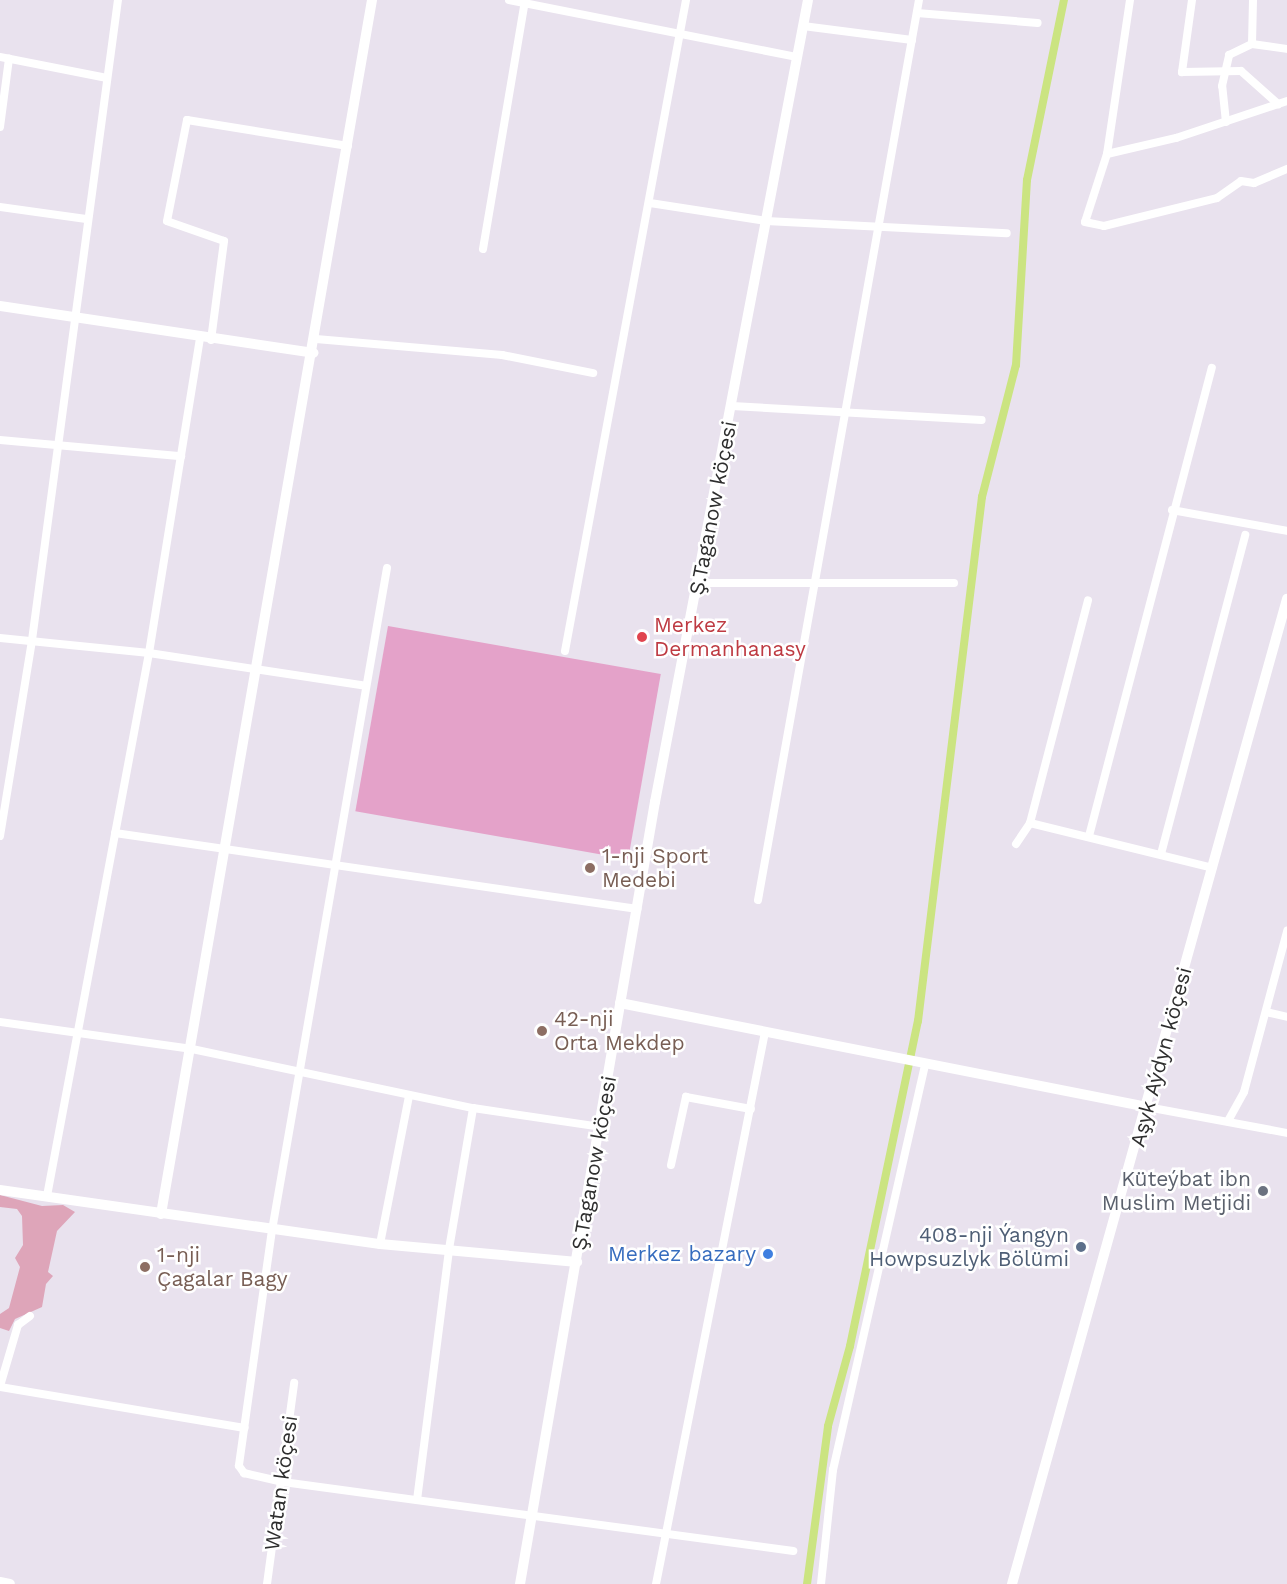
<!DOCTYPE html>
<html>
<head>
<meta charset="utf-8">
<style>
  body { margin:0 }
  #map { position:relative; width:1287px; height:1584px; overflow:hidden; background:#e9e2ee; font-family:"Work Sans",sans-serif }
  div>[style] { position:absolute }
  .green>* { inset:0; background:#dea5b9 }
  .pitch>* { inset:0; background:#e4a2c9; transform-origin:0 0 }
  .canal>* { height:8px; margin:-4px; padding:0 4px; transform-origin:4px; border-radius:4px; background:#cbe481 }
  .street>* { height:8px; margin:-4px; padding:0 4px; transform-origin:4px; border-radius:4px; background:#fff }
  .secondary>* { height:10px; margin:-5px; padding:0 5px; transform-origin:5px; border-radius:5px; background:#fff }
  .dots>* { width:16px; height:16px; translate:-50% -50%; box-sizing:border-box; border:3px solid #fff; border-radius:50% }
  span { translate:-50% -50%; white-space:nowrap; text-align:center; line-height:1.15; -webkit-text-stroke:5px #fff; paint-order:stroke }
  .street-label { font-size:21px; color:#2e2e2e }
  .health-label { font-size:21px; color:#be3a42 }
  .left { translate:0 -50%; text-align:left }
  .education-label { font-size:21px; color:#785e54 }
  .worship-label { font-size:21px; color:#5b616d }
  .right { translate:-100% -50%; text-align:right }
  .service-label { font-size:21px; color:#4e5e75 }
  .shop-label { font-size:21px; color:#366cbe }
</style>
</head>
<body>
<div id="map">
  <div class="green">
    <div style="clip-path:polygon(0 1195px,42px 1206px,63px 1205px,75px 1212px,57px 1231px,48px 1272px,53px 1276px,46px 1284px,42px 1307px,15px 1319px,9px 1331px,0 1328px,0 1314px,9px 1308px,20px 1267px,15px 1258px,23px 1245px,22px 1216px,17px 1209px,0 1207px)"></div>
  </div>
  <div class="pitch">
    <div style="left:388px;top:626px;width:277px;height:188px;rotate:10deg"></div>
  </div>
  <div class="canal">
    <div style="left:807px;top:1584px;width:159px;rotate:-82.4deg"></div>
    <div style="left:828px;top:1426px;width:83px;rotate:-74.6deg"></div>
    <div style="left:850px;top:1346px;width:332px;rotate:-78.2deg"></div>
    <div style="left:918px;top:1021px;width:528px;rotate:-83.04deg"></div>
    <div style="left:982px;top:497px;width:136px;rotate:-75.6deg"></div>
    <div style="left:1016px;top:365px;width:185px;rotate:-86.6deg"></div>
    <div style="left:1027px;top:180px;width:184px;rotate:-78.4deg"></div>
  </div>
  <div class="street">
    <div style="left:509px;top:0;width:294px;rotate:11.2deg"></div>
    <div style="left:1130px;top:0;width:156px;rotate:98.5deg"></div>
    <div style="left:1107px;top:154px;width:71px;rotate:107.9deg"></div>
    <div style="left:1085px;top:222px;width:19px;rotate:12deg"></div>
    <div style="left:1104px;top:226px;width:116px;rotate:-13.9deg"></div>
    <div style="left:1217px;top:198px;width:29px;rotate:-35deg"></div>
    <div style="left:1241px;top:181px;width:13px;rotate:9deg"></div>
    <div style="left:1254px;top:183px;width:36px;rotate:-23deg"></div>
    <div style="left:1192px;top:0;width:73px;rotate:97.9deg"></div>
    <div style="left:1182px;top:72px;width:59px;rotate:-1deg"></div>
    <div style="left:1241px;top:71px;width:50px;rotate:41.7deg"></div>
    <div style="left:917px;top:13px;width:121px;rotate:4.7deg"></div>
    <div style="left:803px;top:26px;width:110px;rotate:7.3deg"></div>
    <div style="left:1252px;top:44px;width:44px;rotate:-88.7deg"></div>
    <div style="left:0;top:57px;width:109px;rotate:11.1deg"></div>
    <div style="left:1226px;top:122px;width:36px;rotate:-96deg"></div>
    <div style="left:1222px;top:86px;width:32px;rotate:-77deg"></div>
    <div style="left:1229px;top:55px;width:25px;rotate:-26deg"></div>
    <div style="left:1252px;top:44px;width:35px;rotate:8deg"></div>
    <div style="left:0;top:127px;width:69px;rotate:-82.5deg"></div>
    <div style="left:1107px;top:154px;width:71px;rotate:-13.1deg"></div>
    <div style="left:1176px;top:138px;width:117px;rotate:-18.4deg"></div>
    <div style="left:650px;top:203px;width:117px;rotate:8.8deg"></div>
    <div style="left:766px;top:221px;width:241px;rotate:2.9deg"></div>
    <div style="left:0;top:207px;width:87px;rotate:7.9deg"></div>
    <div style="left:483px;top:249px;width:253px;rotate:-80.4deg"></div>
    <div style="left:316px;top:339px;width:187px;rotate:4.9deg"></div>
    <div style="left:502px;top:355px;width:93px;rotate:11.2deg"></div>
    <div style="left:211px;top:340px;width:100px;rotate:-82.5deg"></div>
    <div style="left:224px;top:241px;width:60px;rotate:-160.7deg"></div>
    <div style="left:167px;top:221px;width:103px;rotate:-78.8deg"></div>
    <div style="left:187px;top:120px;width:163px;rotate:9.2deg"></div>
    <div style="left:732px;top:406px;width:250px;rotate:3.2deg"></div>
    <div style="left:0;top:440px;width:182px;rotate:5.1deg"></div>
    <div style="left:1172px;top:510px;width:117px;rotate:10.3deg"></div>
    <div style="left:387px;top:568px;width:672px;rotate:99.85deg"></div>
    <div style="left:272px;top:1230px;width:238px;rotate:98deg"></div>
    <div style="left:239px;top:1466px;width:9px;rotate:54deg"></div>
    <div style="left:244px;top:1473px;width:40px;rotate:13deg"></div>
    <div style="left:283px;top:1482px;width:515px;rotate:7.7deg"></div>
    <div style="left:698px;top:583px;width:256px"></div>
    <div style="left:0;top:638px;width:150px;rotate:5.7deg"></div>
    <div style="left:149px;top:653px;width:219px;rotate:8.6deg"></div>
    <div style="left:565px;top:651px;width:662px;rotate:-79.47deg"></div>
    <div style="left:1030px;top:823px;width:230px;rotate:-75.4deg"></div>
    <div style="left:115px;top:833px;width:528px;rotate:8.28deg"></div>
    <div style="left:0;top:836px;width:199px;rotate:-80.7deg"></div>
    <div style="left:32px;top:640px;width:646px;rotate:-82.35deg"></div>
    <div style="left:1089px;top:836px;width:484px;rotate:-75.3deg"></div>
    <div style="left:1016px;top:844px;width:25px;rotate:-56deg"></div>
    <div style="left:1030px;top:823px;width:188px;rotate:13.8deg"></div>
    <div style="left:1161px;top:854px;width:330px;rotate:-75.2deg"></div>
    <div style="left:758px;top:900px;width:914px;rotate:-79.86deg"></div>
    <div style="left:1266px;top:1012px;width:22px;rotate:13deg"></div>
    <div style="left:0;top:1022px;width:194px;rotate:8deg"></div>
    <div style="left:192px;top:1049px;width:287px;rotate:11.9deg"></div>
    <div style="left:473px;top:1108px;width:129px;rotate:8.4deg"></div>
    <div style="left:1147px;top:1107px;width:142px;rotate:10.5deg"></div>
    <div style="left:1228px;top:1121px;width:33px;rotate:-61deg"></div>
    <div style="left:1244px;top:1092px;width:167px;rotate:-75deg"></div>
    <div style="left:671px;top:1165px;width:70px;rotate:-77.6deg"></div>
    <div style="left:686px;top:1097px;width:66px;rotate:10.5deg"></div>
    <div style="left:47px;top:1196px;width:552px;rotate:-79.36deg"></div>
    <div style="left:149px;top:653px;width:319px;rotate:-80.8deg"></div>
    <div style="left:380px;top:1244px;width:151px;rotate:-78.9deg"></div>
    <div style="left:0;top:1386px;width:64px;rotate:-73.6deg"></div>
    <div style="left:18px;top:1325px;width:15px;rotate:-37deg"></div>
    <div style="left:0;top:1387px;width:248px;rotate:9.5deg"></div>
    <div style="left:417px;top:1500px;width:253px;rotate:-82.7deg"></div>
    <div style="left:449px;top:1249px;width:143px;rotate:-80.3deg"></div>
    <div style="left:267px;top:1584px;width:203px;rotate:-82.3deg"></div>
    <div style="left:656px;top:1584px;width:563px;rotate:-78.83deg"></div>
    <div style="left:821px;top:1584px;width:115px;rotate:-84deg"></div>
    <div style="left:833px;top:1470px;width:415px;rotate:-77.2deg"></div>
  </div>
  <div class="secondary">
    <div style="left:0;top:306px;width:317px;rotate:8.5deg"></div>
    <div style="left:620px;top:1003px;width:537px;rotate:11.16deg"></div>
    <div style="left:0;top:1190px;width:384px;rotate:8.1deg"></div>
    <div style="left:380px;top:1244px;width:198px;rotate:5.2deg"></div>
    <div style="left:161px;top:1214px;width:1232px;rotate:-80.14deg"></div>
    <div style="left:0;top:1582px;width:10px;rotate:11deg"></div>
    <div style="left:520px;top:1584px;width:794px;rotate:-80.21deg"></div>
    <div style="left:655px;top:802px;width:816px;rotate:-79.2deg"></div>
    <div style="left:1012px;top:1584px;width:1023px;rotate:-74.4deg"></div>
  </div>
  <div class="dots">
    <div style="left:642px;top:637px;background:#e0444e"></div>
    <div style="left:590px;top:868px;background:#8d6e63"></div>
    <div style="left:542px;top:1031px;background:#8d6e63"></div>
    <div style="left:1263px;top:1191px;background:#6b7280"></div>
    <div style="left:1081px;top:1247px;background:#5c6f8a"></div>
    <div style="left:768px;top:1254px;background:#3f7fe0"></div>
    <div style="left:145px;top:1267px;background:#8d6e63"></div>
  </div>
  <div class="street-label">
    <span style="left:713px;top:508px;rotate:-79deg">Ş.Taganow köçesi</span>
    <span style="left:1161px;top:1057px;rotate:-75deg">Aşyk Aýdyn köçesi</span>
    <span style="left:594px;top:1163px;rotate:-80deg">Ş.Taganow köçesi</span>
    <span style="left:281px;top:1483px;rotate:-82deg">Watan köçesi</span>
  </div>
  <div class="health-label">
    <span class="left" style="left:654px;top:637px">Merkez<br>Dermanhanasy</span>
  </div>
  <div class="education-label">
    <span class="left" style="left:602px;top:868px">1-nji Sport<br>Medebi</span>
    <span class="left" style="left:554px;top:1031px">42-nji<br>Orta Mekdep</span>
    <span class="left" style="left:157px;top:1267px">1-nji<br>Çagalar Bagy</span>
  </div>
  <div class="worship-label">
    <span class="right" style="left:1251px;top:1191px">Küteýbat ibn<br>Muslim Metjidi</span>
  </div>
  <div class="service-label">
    <span class="right" style="left:1069px;top:1247px">408-nji Ýangyn<br>Howpsuzlyk Bölümi</span>
  </div>
  <div class="shop-label">
    <span class="right" style="left:756px;top:1254px">Merkez bazary</span>
  </div>
</div>
</body>
</html>
